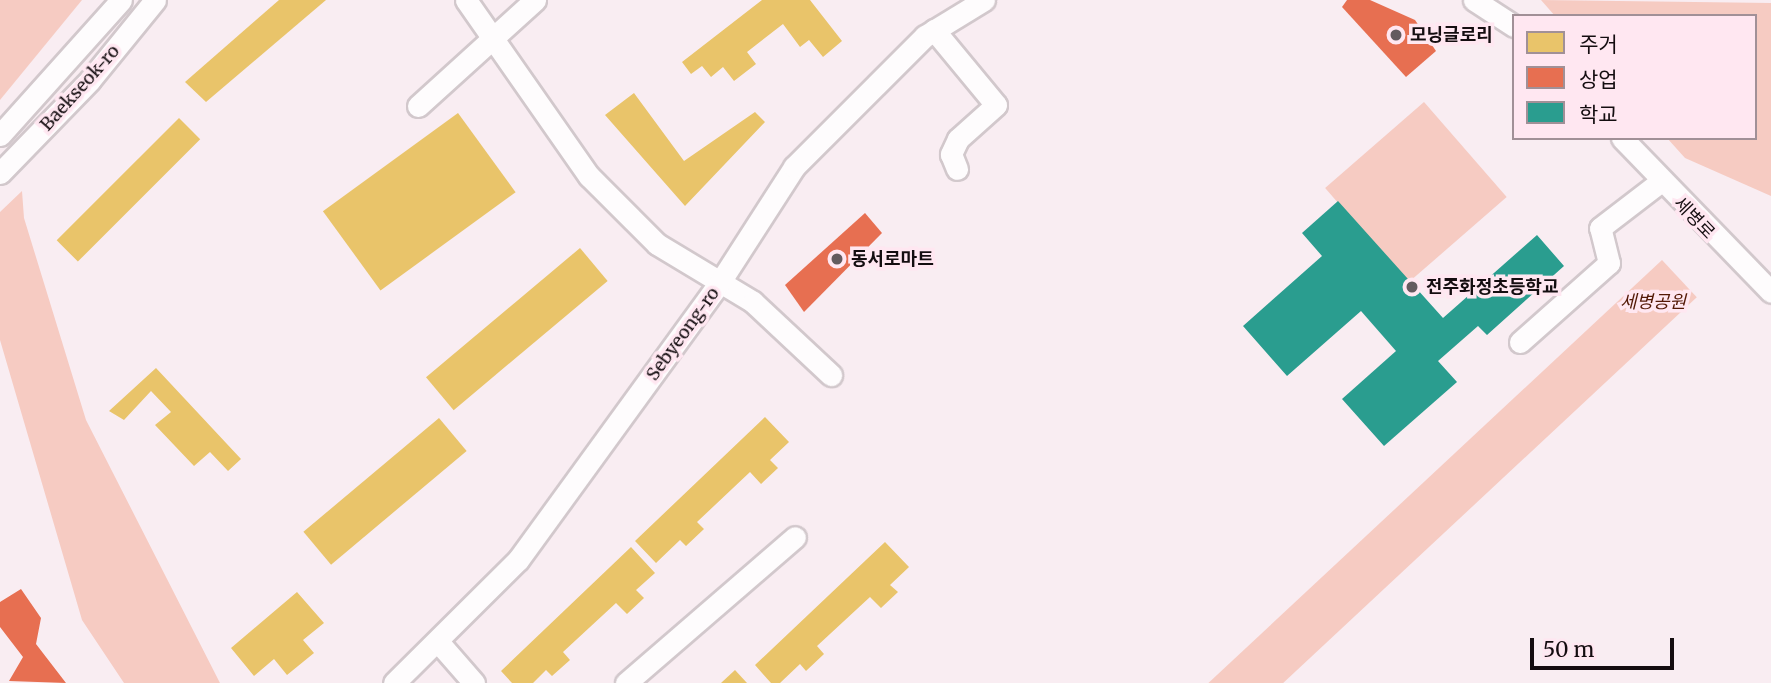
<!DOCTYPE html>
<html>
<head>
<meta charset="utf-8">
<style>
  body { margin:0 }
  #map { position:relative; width:1771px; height:683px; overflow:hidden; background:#f9edf2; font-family:Merriweather,"Noto Sans KR",serif }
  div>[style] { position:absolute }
  .green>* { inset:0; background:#f6cbc2; transform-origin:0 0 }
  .homes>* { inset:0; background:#e9c46a; transform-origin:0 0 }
  .shops>* { inset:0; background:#e76f51 }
  .schools>* { inset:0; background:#2a9d8f }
  .roads { filter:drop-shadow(2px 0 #d2c8cc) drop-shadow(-2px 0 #d2c8cc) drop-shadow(0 2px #d2c8cc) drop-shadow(0 -2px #d2c8cc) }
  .minor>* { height:21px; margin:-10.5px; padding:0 10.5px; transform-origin:10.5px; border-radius:10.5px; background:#fefcfd }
  .dots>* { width:19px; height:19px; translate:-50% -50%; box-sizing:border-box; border:4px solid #ffe7f1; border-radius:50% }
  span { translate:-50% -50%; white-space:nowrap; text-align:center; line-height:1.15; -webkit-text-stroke:7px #ffe7f1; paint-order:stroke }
  .poi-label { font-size:18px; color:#140d10; font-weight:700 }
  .left { translate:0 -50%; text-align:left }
  .street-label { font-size:18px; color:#140d10 }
  .park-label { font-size:18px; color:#531906; font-style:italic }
  .legend { position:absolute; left:1512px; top:14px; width:245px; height:126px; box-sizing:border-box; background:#ffe7f1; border:2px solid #a19097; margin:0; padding:9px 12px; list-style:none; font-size:21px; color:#140d10 }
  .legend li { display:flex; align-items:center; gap:14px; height:35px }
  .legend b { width:35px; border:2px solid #a19097 }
  .scale { position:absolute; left:1530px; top:638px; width:144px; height:32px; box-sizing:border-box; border:4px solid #140d10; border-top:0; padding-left:9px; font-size:21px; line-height:24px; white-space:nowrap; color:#140d10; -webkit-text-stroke:5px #ffe7f1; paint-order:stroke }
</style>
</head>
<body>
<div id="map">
  <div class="green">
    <div style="clip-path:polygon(0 0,82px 0,0 100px)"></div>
    <div style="clip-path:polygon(1541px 0,1771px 3px,1771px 196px,1685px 158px,1667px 138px,1755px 138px,1755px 16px,1555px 16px)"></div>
    <div style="left:1424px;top:102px;width:126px;height:131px;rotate:49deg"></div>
    <div style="clip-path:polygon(22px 191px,24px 218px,86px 420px,220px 683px,124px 683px,82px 620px,0 340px,0 212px)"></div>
    <div style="left:1662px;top:260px;width:51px;height:644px;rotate:47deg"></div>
  </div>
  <div class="homes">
    <div style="clip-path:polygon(279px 0,326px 0,206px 102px,185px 82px)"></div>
    <div style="clip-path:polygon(762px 0,810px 0,842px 41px,823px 57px,809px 40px,800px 47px,783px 24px,747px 52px,756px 64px,734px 81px,723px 67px,711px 77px,702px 66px,691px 74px,682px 62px)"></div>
    <div style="clip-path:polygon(634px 93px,684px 161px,755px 112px,765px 122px,685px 206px,605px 115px)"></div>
    <div style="left:458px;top:113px;width:98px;height:167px;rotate:54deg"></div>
    <div style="left:179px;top:118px;width:30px;height:173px;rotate:45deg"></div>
    <div style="left:580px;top:248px;width:43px;height:201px;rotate:50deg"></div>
    <div style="clip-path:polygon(156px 368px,241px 459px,228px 471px,210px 452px,194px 466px,155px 425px,171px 412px,151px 391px,124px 420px,109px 411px)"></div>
    <div style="clip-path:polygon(765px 417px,789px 442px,770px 460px,778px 468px,761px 484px,750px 472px,697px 522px,704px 529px,686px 546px,680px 540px,656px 563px,635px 541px)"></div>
    <div style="left:439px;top:418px;width:43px;height:177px;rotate:50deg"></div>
    <div style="clip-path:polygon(885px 542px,909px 567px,890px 585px,898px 592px,881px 608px,870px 597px,817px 646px,824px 654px,806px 671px,800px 664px,780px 683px,771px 683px,755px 665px)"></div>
    <div style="clip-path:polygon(631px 547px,655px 573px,636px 590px,644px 598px,627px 614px,616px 603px,563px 652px,570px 660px,552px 676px,546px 670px,533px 683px,512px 683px,501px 671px)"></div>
    <div style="clip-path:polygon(297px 592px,324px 623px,303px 640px,314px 653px,287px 675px,274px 659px,254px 676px,231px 648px)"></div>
    <div style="clip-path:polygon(735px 670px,747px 683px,721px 683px)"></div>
  </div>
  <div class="shops">
    <div style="clip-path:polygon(1370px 0,1415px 20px,1436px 51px,1406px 77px,1342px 7px,1347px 0)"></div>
    <div style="clip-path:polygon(865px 213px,882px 233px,804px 312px,785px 285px)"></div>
    <div style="clip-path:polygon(21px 589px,41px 618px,36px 644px,66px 683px,9px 681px,23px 657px,0 627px,0 602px)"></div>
  </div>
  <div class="schools">
    <div style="clip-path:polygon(1338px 201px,1443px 318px,1537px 235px,1564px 266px,1487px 335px,1478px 326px,1438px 361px,1457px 382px,1384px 446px,1342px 399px,1396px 351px,1361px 311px,1287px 376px,1243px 326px,1322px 256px,1302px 233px)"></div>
  </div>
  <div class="roads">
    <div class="minor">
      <div style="left:466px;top:0;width:215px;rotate:55.1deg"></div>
      <div style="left:589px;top:176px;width:96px;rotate:45deg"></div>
      <div style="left:657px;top:244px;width:112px;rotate:31.1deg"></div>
      <div style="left:753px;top:302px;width:107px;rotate:43.1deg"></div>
      <div style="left:1474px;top:0;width:48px;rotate:33deg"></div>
      <div style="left:934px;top:30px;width:97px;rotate:50.4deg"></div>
      <div style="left:996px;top:105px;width:51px;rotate:138.2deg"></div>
      <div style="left:958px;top:139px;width:17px;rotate:115deg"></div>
      <div style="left:951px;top:154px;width:16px;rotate:68deg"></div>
      <div style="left:418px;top:106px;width:158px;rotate:-42.2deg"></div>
      <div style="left:0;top:135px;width:181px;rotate:-48.1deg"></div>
      <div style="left:1622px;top:138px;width:214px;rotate:45.9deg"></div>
      <div style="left:0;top:173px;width:129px;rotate:-45.9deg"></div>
      <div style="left:90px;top:80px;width:103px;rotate:-50.9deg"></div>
      <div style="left:1520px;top:342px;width:119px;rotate:-41.6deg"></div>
      <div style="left:1609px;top:263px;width:36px;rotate:-104deg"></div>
      <div style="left:1600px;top:228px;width:76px;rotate:-37.5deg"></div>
      <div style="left:440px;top:644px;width:52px;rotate:48.9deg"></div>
      <div style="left:394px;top:683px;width:175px;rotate:-44.8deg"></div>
      <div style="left:518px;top:560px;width:344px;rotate:-54deg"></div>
      <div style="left:720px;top:282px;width:137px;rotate:-57.2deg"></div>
      <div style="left:794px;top:167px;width:185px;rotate:-45deg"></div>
      <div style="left:925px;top:36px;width:69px;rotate:-31.4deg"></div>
      <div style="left:626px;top:683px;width:223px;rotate:-40.8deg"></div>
    </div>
  </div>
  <div class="dots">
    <div style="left:1396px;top:35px;background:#645b5f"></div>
    <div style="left:837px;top:259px;background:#645b5f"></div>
    <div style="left:1412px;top:287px;background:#645b5f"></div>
  </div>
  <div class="poi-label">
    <span class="left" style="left:1410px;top:35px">모닝글로리</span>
    <span class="left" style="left:851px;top:259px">동서로마트</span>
    <span class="left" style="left:1426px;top:287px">전주화정초등학교</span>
  </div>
  <div class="street-label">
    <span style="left:80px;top:88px;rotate:-48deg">Baekseok-ro</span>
    <span style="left:1694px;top:218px;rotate:46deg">세병로</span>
    <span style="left:683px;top:334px;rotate:-54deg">Sebyeong-ro</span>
  </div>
  <div class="park-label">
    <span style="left:1653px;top:302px">세병공원</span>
  </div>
  <ul class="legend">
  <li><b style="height:19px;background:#e9c46a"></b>주거</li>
  <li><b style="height:19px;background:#e76f51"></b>상업</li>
  <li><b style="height:19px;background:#2a9d8f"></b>학교</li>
  </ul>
  <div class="scale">50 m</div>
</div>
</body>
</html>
